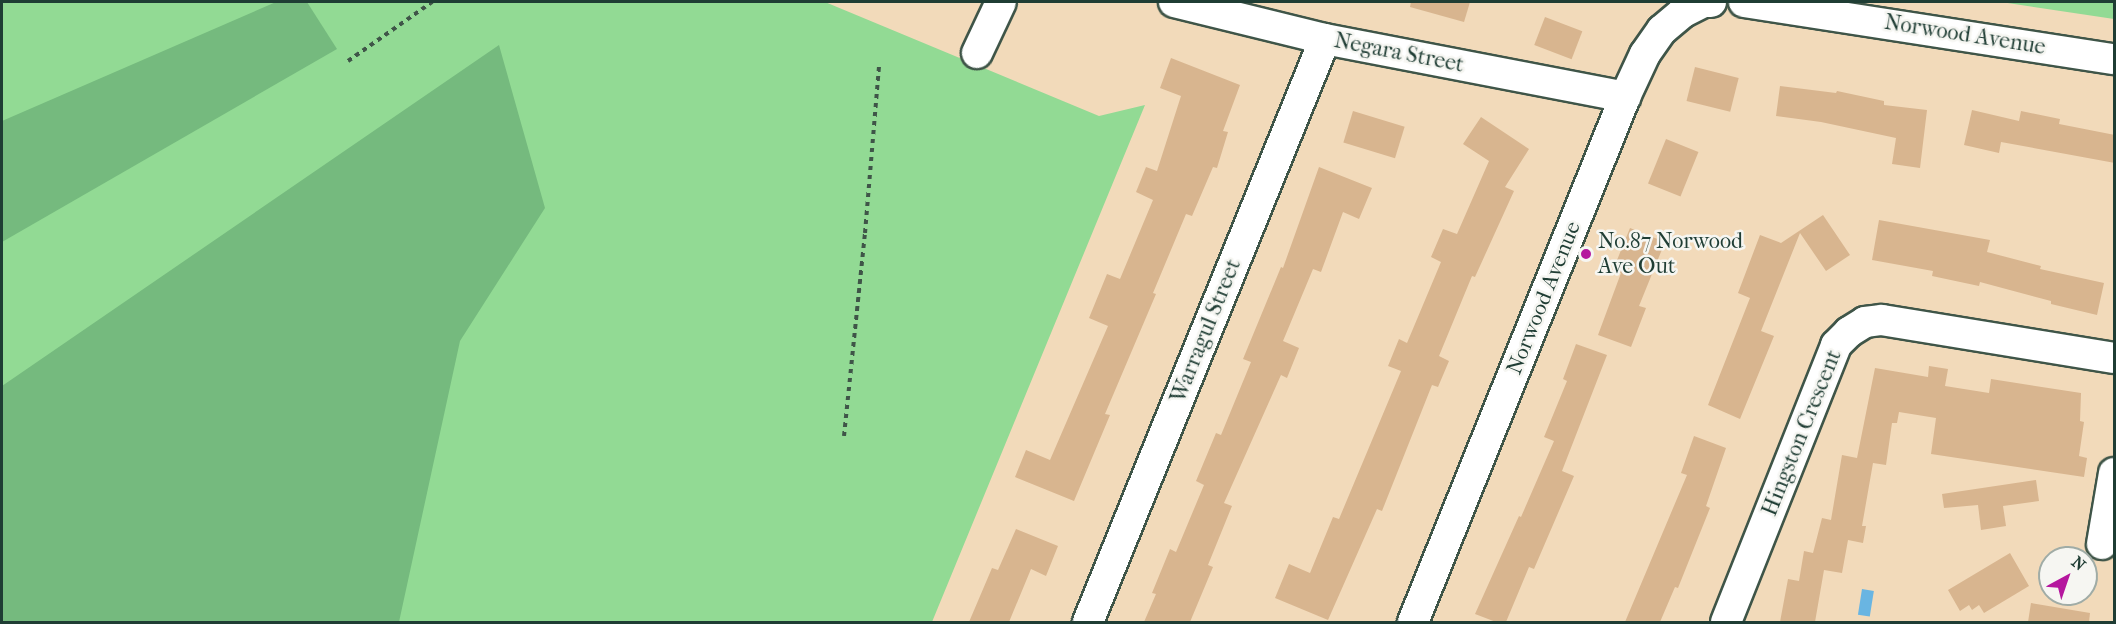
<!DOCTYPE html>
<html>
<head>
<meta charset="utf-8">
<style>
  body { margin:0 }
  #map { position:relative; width:2116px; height:624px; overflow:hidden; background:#f2daba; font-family:"IM FELL French Canon",serif }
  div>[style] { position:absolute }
  .green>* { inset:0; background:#92da94 }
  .forest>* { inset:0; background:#75ba7e }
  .water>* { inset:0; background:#69b5e2; transform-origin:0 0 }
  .building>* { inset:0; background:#d8b58f; transform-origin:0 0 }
  .path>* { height:4px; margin-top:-2px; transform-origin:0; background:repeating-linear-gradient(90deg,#3f5548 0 4.5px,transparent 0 9px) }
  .roads { filter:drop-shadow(2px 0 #3f5548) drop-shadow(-2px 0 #3f5548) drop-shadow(0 2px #3f5548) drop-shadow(0 -2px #3f5548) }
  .minor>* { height:30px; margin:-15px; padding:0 15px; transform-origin:15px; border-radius:15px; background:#fff }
  .dots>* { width:16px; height:16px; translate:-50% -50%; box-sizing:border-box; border:3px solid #f6f6f2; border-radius:50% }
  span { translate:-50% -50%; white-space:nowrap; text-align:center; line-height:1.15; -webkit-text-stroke:5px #f6f6f2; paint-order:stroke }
  .street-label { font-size:22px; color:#1f3d34 }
  .poi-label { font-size:22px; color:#1f3d34 }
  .left { translate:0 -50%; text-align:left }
  .frame { position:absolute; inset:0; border:3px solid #1f3d34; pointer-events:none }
  .north { position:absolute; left:2038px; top:546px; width:60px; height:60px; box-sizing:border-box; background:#f6f6f2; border:2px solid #a0aca6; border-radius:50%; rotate:40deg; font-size:16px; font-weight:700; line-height:24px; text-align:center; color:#1f3d34 }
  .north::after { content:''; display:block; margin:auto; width:21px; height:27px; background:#b5179e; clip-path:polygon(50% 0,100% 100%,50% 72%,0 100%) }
</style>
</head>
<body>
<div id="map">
  <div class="green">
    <div style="clip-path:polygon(2px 2px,825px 2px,1099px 116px,1145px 105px,932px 622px,2px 622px)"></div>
    <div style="clip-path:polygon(2001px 2px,2114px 2px,2114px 19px)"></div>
  </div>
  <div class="forest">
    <div style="clip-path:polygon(276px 2px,307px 2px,337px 49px,2px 242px,2px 121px)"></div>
    <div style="clip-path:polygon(499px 45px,545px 208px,460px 341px,399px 622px,2px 622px,2px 386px)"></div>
  </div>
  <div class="water">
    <div style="left:1862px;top:589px;width:12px;height:26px;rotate:9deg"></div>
  </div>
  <div class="building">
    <div style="clip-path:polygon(1411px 2px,1470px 2px,1464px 22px,1410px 7px)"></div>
    <div style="left:1545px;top:17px;width:40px;height:30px;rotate:21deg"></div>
    <div style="clip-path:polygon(1171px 58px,1240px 85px,1223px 131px,1228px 132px,1217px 168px,1213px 167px,1192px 216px,1186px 214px,1153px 293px,1156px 294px,1105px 414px,1110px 415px,1074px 501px,1015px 477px,1026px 450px,1050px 460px,1108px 326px,1089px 318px,1107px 274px,1120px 279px,1153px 200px,1136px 192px,1146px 167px,1157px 171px,1181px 96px,1160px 88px)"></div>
    <div style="left:1695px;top:67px;width:45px;height:35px;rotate:14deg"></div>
    <div style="clip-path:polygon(1780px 86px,1836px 93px,1837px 91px,1884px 101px,1884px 105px,1927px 110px,1920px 168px,1892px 164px,1896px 138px,1821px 122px,1776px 116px)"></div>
    <div style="clip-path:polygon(1972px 110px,2019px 121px,2021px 111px,2060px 119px,2059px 124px,2115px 135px,2115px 163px,2001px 142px,1999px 153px,1964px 145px)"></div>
    <div style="left:1353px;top:111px;width:54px;height:33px;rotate:17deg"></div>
    <div style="clip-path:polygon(1481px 117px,1529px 149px,1505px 187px,1514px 191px,1475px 277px,1472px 276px,1439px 356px,1449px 361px,1438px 387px,1432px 385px,1382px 511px,1377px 509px,1328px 620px,1275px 598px,1289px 564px,1310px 573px,1333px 517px,1339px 519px,1401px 371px,1388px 366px,1399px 339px,1407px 343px,1441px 262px,1431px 257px,1443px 229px,1457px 234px,1489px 161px,1463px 144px)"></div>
    <div style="left:1666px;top:139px;width:35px;height:48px;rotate:22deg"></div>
    <div style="clip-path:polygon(1319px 167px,1372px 188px,1359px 219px,1343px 212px,1321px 272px,1313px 269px,1283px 341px,1299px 348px,1287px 378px,1281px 375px,1224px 503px,1232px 506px,1208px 565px,1213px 567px,1190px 622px,1144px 622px,1156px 594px,1152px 593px,1170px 549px,1176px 552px,1204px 485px,1196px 481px,1216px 433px,1221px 435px,1251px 362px,1243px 359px,1281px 267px,1283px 268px)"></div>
    <div style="clip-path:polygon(1823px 215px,1850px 255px,1826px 271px,1800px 233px,1761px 331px,1774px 336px,1740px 419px,1708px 405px,1750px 298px,1738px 293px,1760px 235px,1781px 243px)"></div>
    <div style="clip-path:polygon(1879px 220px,1990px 240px,1987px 252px,2041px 266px,2040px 269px,2104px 283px,2097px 315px,2051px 304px,2051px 301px,1980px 282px,1979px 286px,1932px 276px,1933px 271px,1872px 260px)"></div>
    <div style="clip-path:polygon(1630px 228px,1665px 242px,1639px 306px,1646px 308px,1631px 347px,1598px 335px,1621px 273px,1613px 270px)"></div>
    <div style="clip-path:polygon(1576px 344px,1607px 355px,1562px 471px,1574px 476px,1534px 569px,1529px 567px,1506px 622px,1496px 622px,1475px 614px,1519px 516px,1521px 517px,1554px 441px,1544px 437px,1567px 381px,1563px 379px)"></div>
    <div style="clip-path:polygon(1929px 366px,1948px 369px,1945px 386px,1989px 393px,1991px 379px,2081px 393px,2080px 421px,2084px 422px,2079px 456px,2087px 458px,2084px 477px,1931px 454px,1936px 418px,1899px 412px,1897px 423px,1892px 423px,1886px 465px,1873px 463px,1862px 526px,1866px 526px,1863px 543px,1848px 540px,1842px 573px,1824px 570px,1815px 622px,1780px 622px,1788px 579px,1799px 581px,1804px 551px,1813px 553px,1822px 518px,1831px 520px,1842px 455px,1857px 458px,1875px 368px,1928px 377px)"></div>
    <div style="clip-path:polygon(1694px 436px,1726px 448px,1706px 506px,1710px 508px,1678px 588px,1675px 587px,1660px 622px,1625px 622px,1687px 475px,1681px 473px)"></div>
    <div style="clip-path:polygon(2036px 480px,2039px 501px,2003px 506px,2006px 526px,1981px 530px,1978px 505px,1944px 508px,1942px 494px)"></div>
    <div style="clip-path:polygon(1016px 529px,1058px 546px,1046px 576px,1031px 569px,1009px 622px,969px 622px,992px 568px,998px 570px)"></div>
    <div style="clip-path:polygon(2010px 553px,2029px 586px,1984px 613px,1979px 605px,1972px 610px,1969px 605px,1960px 611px,1948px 590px)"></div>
    <div style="clip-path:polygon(2031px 603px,2090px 613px,2089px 622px,2028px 622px)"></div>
  </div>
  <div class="path">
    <div style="left:348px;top:61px;width:103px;rotate:-35.1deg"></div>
    <div style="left:844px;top:436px;width:204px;rotate:-84.1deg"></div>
    <div style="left:865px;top:233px;width:169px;rotate:-85.2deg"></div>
  </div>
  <div class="roads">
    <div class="minor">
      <div style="left:1174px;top:2px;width:155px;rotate:13.8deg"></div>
      <div style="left:1325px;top:39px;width:306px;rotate:10.9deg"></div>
      <div style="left:1744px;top:2px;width:374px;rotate:8.8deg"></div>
      <div style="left:977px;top:53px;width:56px;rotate:-64.8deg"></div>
      <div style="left:2102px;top:544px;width:72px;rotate:-80.4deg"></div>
      <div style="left:1088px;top:622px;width:629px;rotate:-67.88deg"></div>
      <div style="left:1413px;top:622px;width:566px;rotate:-68.01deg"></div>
      <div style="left:1625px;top:97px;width:47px;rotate:-65.1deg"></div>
      <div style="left:1645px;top:54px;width:29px;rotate:-55deg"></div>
      <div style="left:1662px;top:30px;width:26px;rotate:-40deg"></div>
      <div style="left:1682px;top:13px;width:25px;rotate:-27deg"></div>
      <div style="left:1704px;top:2px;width:7px"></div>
      <div style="left:1726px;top:622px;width:298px;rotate:-68.3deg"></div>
      <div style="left:1836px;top:345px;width:18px;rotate:-45deg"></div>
      <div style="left:1849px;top:332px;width:19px;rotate:-32deg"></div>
      <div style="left:1865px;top:322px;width:17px;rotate:-7deg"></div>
      <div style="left:1882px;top:320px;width:235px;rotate:9.3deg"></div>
    </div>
  </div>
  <div class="dots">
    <div style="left:1586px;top:254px;background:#b5179e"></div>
  </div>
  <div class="street-label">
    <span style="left:1965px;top:35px;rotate:9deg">Norwood Avenue</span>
    <span style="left:1399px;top:53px;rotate:11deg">Negara Street</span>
    <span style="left:1544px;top:298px;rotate:-68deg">Norwood Avenue</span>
    <span style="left:1206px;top:331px;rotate:-68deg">Warragul Street</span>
    <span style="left:1802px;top:433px;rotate:-68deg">Hingston Crescent</span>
  </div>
  <div class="poi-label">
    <span class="left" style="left:1598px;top:254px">No.87 Norwood<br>Ave Out</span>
  </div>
  <div class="frame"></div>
  <div class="north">N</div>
</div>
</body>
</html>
